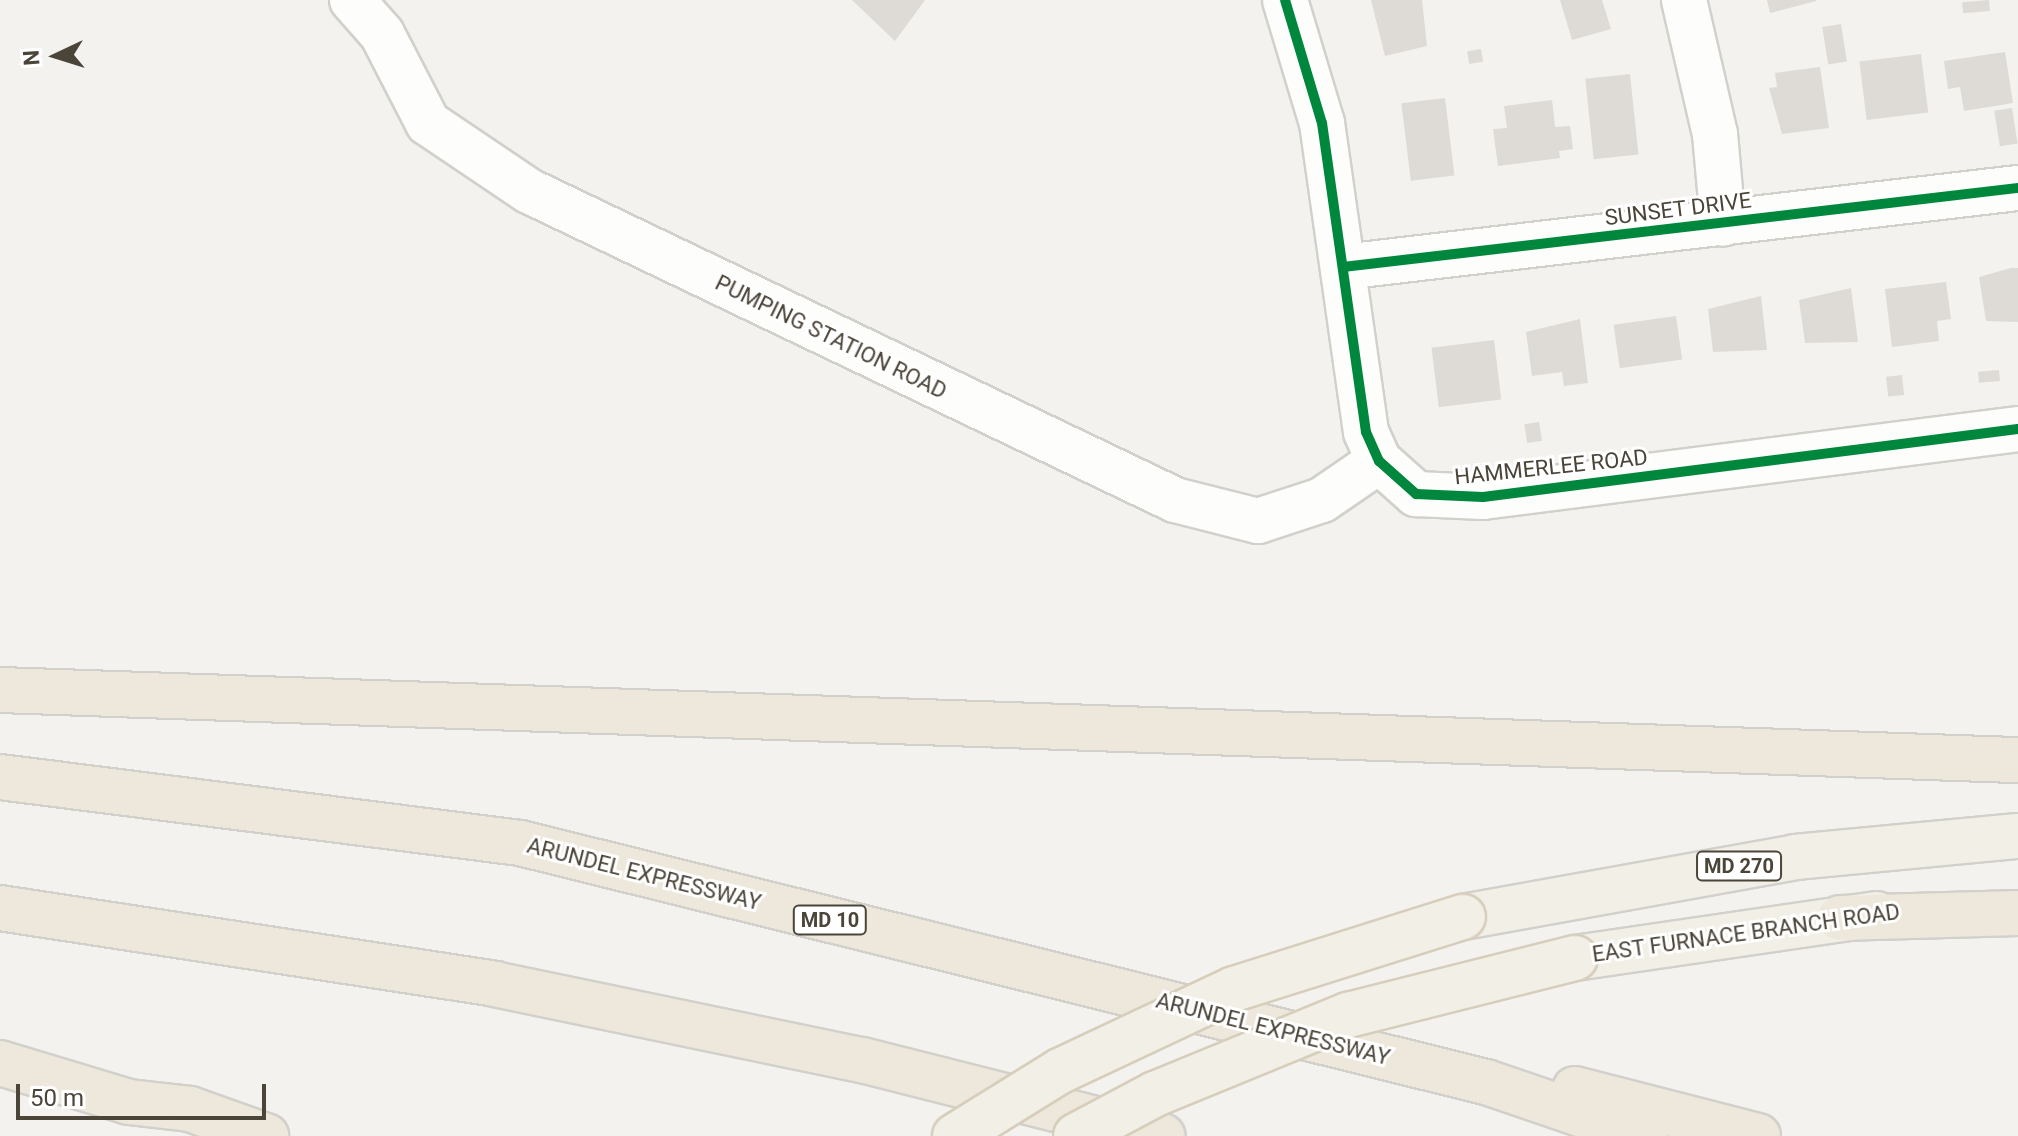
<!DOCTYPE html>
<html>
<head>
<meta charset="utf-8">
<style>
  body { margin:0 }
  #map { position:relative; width:2018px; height:1136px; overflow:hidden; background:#f4f2ee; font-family:Roboto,sans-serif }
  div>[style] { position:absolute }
  .building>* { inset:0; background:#dedbd6; transform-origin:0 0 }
  .roads { filter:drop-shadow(2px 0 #d2d0cb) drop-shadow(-2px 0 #d2d0cb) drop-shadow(0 2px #d2d0cb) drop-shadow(0 -2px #d2d0cb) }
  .minor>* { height:44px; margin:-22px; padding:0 22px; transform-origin:22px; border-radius:22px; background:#fdfdfc }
  .major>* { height:44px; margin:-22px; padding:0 22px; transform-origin:22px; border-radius:22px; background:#f2efe6 }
  .highway>* { height:44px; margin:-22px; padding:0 22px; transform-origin:22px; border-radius:22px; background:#ede8db }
  .bridges { filter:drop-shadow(2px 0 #d6cebb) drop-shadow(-2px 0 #d6cebb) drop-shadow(0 2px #d6cebb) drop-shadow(0 -2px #d6cebb) }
  .major-bridge>* { height:44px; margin:-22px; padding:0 22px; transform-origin:22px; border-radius:22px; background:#f2efe6 }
  .cycleway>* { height:10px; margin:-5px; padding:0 5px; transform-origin:5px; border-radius:5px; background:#00873e }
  span { translate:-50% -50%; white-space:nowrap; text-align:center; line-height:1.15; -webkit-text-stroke:6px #fff; paint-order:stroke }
  .shield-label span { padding:2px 6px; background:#fff; border:2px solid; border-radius:6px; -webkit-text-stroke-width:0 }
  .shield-label { font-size:20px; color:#4b4439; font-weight:700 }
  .street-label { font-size:22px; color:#4b4439 }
  .north { position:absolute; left:16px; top:16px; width:80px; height:80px; -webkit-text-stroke:6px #fff; paint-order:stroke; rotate:266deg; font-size:22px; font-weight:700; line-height:32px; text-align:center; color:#4b4439 }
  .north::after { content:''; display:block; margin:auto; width:28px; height:36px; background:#4b4439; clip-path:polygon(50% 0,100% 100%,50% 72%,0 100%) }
  .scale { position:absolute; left:16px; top:1084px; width:250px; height:36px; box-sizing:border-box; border:4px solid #4b4439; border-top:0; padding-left:10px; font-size:24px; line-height:28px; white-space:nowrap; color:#4b4439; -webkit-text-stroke:6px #fff; paint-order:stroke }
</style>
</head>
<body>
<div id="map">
  <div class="building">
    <div style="clip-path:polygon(852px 0,925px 0,895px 41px)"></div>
    <div style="clip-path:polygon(1371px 0,1422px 0,1427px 46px,1385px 56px)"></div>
    <div style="clip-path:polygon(1560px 0,1602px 0,1611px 29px,1572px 40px)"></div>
    <div style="clip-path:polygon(1767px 0,1816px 0,1816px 1px,1770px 13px)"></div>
    <div style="left:1989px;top:0;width:11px;height:27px;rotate:85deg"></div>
    <div style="left:1841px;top:24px;width:38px;height:19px;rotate:81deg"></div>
    <div style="left:1481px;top:49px;width:13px;height:14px;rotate:81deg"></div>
    <div style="clip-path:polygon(2005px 52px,2013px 103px,1964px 111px,1960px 87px,1948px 89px,1944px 61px)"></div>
    <div style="left:1921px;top:54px;width:59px;height:62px;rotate:83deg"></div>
    <div style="clip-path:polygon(1820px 67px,1829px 128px,1782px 134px,1769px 88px,1777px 87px,1775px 73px)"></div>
    <div style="left:1630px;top:74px;width:81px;height:45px;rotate:84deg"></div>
    <div style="left:1445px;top:98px;width:78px;height:44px;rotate:83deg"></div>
    <div style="clip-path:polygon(1552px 100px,1555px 127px,1570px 126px,1573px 149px,1559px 151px,1560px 158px,1498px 166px,1493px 129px,1507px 128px,1504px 106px)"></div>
    <div style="left:2012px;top:108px;width:36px;height:18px;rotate:81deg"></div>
    <div style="clip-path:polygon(2011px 268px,2018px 268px,2018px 322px,1986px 321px,1979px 277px)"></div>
    <div style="clip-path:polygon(1946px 282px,1951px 319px,1937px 321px,1939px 341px,1892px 347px,1885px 289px)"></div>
    <div style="clip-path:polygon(1851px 288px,1858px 342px,1805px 343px,1799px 300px)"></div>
    <div style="clip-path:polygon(1761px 296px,1767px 350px,1713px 352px,1708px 309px)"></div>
    <div style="left:1676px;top:316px;width:44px;height:63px;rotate:82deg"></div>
    <div style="clip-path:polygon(1580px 319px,1588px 383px,1564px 386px,1562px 372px,1532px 376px,1526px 332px)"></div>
    <div style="left:1494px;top:340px;width:60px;height:63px;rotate:83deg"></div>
    <div style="left:1999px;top:370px;width:11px;height:21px;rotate:85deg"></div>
    <div style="left:1902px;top:375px;width:20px;height:16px;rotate:84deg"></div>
    <div style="left:1539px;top:422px;width:19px;height:15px;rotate:81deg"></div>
  </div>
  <div class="roads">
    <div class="minor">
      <div style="left:352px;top:0;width:45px;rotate:48.6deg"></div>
      <div style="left:382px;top:34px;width:100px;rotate:62.7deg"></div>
      <div style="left:428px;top:123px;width:122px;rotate:34deg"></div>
      <div style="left:529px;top:191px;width:716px;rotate:25.56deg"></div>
      <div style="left:1175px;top:500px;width:86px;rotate:14.2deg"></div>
      <div style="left:1258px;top:521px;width:67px;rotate:-18.2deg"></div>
      <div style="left:1322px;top:500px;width:69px;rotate:-34.4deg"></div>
      <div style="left:1285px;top:0;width:128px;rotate:73.3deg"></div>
      <div style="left:1322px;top:123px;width:312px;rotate:81.9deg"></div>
      <div style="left:1366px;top:432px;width:32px;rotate:66deg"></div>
      <div style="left:1379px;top:461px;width:50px;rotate:41.7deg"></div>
      <div style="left:1416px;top:494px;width:67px;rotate:2.6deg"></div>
      <div style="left:1483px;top:497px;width:539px;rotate:-7.24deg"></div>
      <div style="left:1684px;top:0;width:138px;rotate:77deg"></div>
      <div style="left:1715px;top:134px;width:90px;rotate:84.9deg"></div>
      <div style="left:1343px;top:267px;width:680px;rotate:-6.68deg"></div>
    </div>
    <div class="major">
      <div style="left:1463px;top:917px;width:337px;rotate:-10.2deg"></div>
      <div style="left:1795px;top:857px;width:224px;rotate:-5.4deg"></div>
      <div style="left:1575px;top:958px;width:305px;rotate:-8.3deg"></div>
    </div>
    <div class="highway">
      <div style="left:0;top:690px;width:2019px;rotate:1.99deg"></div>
      <div style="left:0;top:777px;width:524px;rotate:7.23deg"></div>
      <div style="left:520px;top:843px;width:995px;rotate:13.9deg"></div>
      <div style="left:1486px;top:1082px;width:168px;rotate:18.8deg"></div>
      <div style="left:0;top:908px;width:500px;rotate:8.7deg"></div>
      <div style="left:494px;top:984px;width:376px;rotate:11.7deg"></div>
      <div style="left:862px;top:1060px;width:310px;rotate:14.2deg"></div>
      <div style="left:1840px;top:918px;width:178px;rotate:-1.6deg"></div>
      <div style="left:0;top:1063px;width:135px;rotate:16.8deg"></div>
      <div style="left:129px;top:1102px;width:61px;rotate:6.5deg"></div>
      <div style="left:190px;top:1109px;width:81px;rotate:19.6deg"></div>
      <div style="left:1575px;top:1089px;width:189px;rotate:14.4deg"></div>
    </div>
  </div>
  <div class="bridges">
    <div class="major-bridge">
      <div style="left:955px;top:1136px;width:123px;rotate:-31.8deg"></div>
      <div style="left:1060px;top:1071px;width:192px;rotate:-25.2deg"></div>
      <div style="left:1234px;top:989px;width:240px;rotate:-17.5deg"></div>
      <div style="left:1076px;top:1136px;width:89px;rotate:-28deg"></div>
      <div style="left:1155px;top:1094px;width:209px;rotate:-22.3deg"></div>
      <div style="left:1348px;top:1015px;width:234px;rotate:-14.1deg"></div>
    </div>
  </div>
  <div class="cycleway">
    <div style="left:1285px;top:0;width:128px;rotate:73.3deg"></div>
    <div style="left:1322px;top:123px;width:312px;rotate:81.9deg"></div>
    <div style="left:1366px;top:432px;width:32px;rotate:66deg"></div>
    <div style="left:1379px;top:461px;width:50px;rotate:41.7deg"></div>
    <div style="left:1416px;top:494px;width:67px;rotate:2.6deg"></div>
    <div style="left:1483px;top:497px;width:539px;rotate:-7.24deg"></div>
    <div style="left:1343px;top:267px;width:680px;rotate:-6.68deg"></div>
  </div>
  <div class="shield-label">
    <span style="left:1739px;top:866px">MD 270</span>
    <span style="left:830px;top:920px">MD 10</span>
  </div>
  <div class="street-label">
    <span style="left:1678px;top:209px;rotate:-7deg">SUNSET DRIVE</span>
    <span style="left:831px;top:337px;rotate:26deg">PUMPING STATION ROAD</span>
    <span style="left:1551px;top:467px;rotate:-6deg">HAMMERLEE ROAD</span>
    <span style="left:644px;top:874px;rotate:14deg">ARUNDEL EXPRESSWAY</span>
    <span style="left:1746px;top:933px;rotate:-8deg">EAST FURNACE BRANCH ROAD</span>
    <span style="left:1273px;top:1029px;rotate:14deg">ARUNDEL EXPRESSWAY</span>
  </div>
  <div class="north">N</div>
  <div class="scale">50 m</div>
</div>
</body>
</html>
